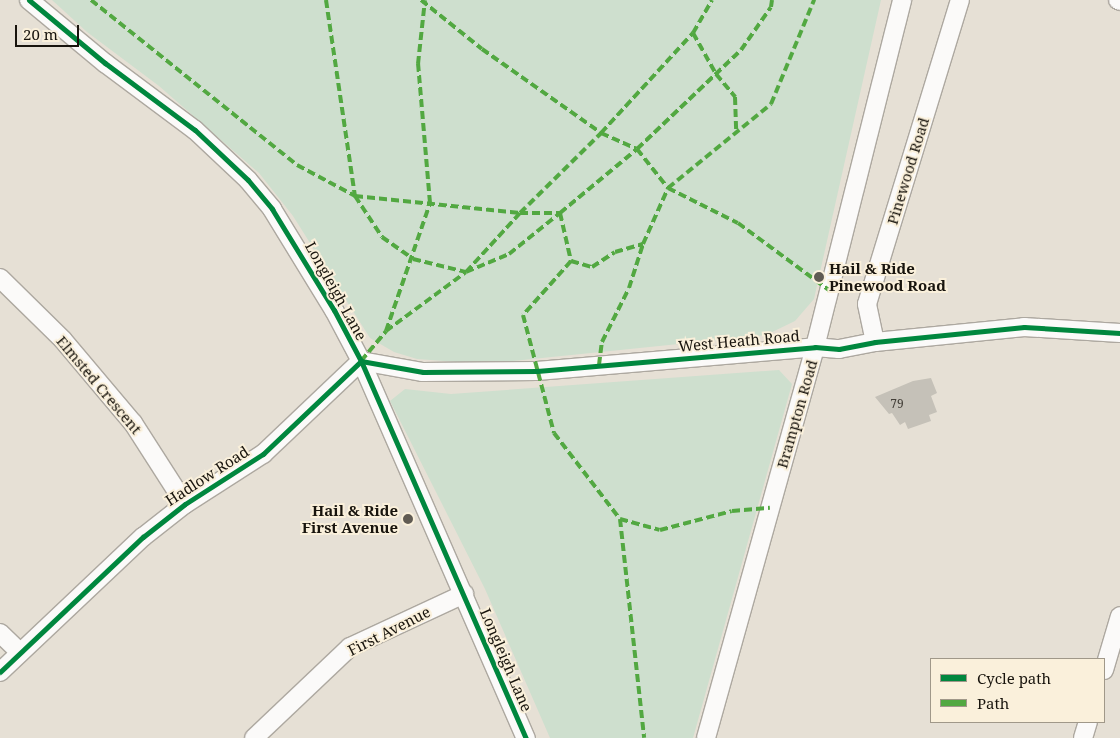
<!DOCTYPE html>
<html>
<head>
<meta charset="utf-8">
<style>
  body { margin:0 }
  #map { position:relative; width:1120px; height:738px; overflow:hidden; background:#e6e0d5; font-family:"Noto Serif",serif }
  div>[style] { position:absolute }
  .green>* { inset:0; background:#cedfce }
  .building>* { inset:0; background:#c5c1b8 }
  .roads { filter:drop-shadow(1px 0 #ada8a0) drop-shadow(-1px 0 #ada8a0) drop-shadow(0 1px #ada8a0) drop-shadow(0 -1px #ada8a0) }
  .minor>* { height:18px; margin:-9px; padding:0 9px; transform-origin:9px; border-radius:9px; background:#fbfaf9 }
  .quiet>* { height:4px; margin-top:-2px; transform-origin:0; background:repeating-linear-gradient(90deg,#52a841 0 8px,transparent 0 12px) }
  .cycleway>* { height:5px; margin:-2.5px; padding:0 2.5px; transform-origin:2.5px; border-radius:2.5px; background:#00873e }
  .dots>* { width:14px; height:14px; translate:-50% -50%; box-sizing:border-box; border:2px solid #faf0db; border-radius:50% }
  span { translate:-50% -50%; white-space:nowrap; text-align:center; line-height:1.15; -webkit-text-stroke:4px #faf0db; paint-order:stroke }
  .number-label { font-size:12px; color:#433f38 }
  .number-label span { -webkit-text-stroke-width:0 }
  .street-label { font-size:15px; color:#18140d }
  .poi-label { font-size:15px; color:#18140d; font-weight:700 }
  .left { translate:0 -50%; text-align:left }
  .right { translate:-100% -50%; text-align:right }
  .legend { position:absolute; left:930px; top:658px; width:175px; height:65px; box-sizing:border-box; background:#faf0db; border:1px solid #a09889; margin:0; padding:6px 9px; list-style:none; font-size:15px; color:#18140d }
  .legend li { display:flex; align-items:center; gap:10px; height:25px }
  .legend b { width:25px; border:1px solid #a09889 }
  .scale { position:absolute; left:15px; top:25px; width:64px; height:22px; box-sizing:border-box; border:2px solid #18140d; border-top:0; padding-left:6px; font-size:15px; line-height:18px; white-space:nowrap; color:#18140d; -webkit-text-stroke:4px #faf0db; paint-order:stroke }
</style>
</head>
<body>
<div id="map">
  <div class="green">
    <div style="clip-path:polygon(52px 0,881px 0,814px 299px,795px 321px,766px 335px,484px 364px,417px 359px,394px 352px,370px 338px,293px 216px,259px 173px,159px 86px,87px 32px)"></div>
    <div style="clip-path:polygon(779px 370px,792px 384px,693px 738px,550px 738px,485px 589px,390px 401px,405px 389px,451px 394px)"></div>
  </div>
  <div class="building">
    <div style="clip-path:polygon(931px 378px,937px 393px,931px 396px,937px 412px,929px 415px,931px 421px,908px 429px,905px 422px,900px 425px,892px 413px,889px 414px,875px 397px,913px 381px)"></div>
  </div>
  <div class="roads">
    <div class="minor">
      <div style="left:29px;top:0;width:99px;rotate:39.7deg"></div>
      <div style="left:105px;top:63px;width:112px;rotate:36.7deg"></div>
      <div style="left:195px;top:130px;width:73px;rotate:43.3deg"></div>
      <div style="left:248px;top:180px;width:38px;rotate:50deg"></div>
      <div style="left:272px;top:209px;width:119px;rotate:58.5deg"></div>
      <div style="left:334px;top:310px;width:58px;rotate:62.1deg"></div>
      <div style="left:361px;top:361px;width:412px;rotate:66.4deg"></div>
      <div style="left:1118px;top:0;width:2px;rotate:27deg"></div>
      <div style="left:0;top:278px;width:88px;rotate:44.5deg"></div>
      <div style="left:63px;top:340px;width:109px;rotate:49.9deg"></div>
      <div style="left:133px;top:423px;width:96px;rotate:57.3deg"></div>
      <div style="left:875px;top:342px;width:39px;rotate:-102deg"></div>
      <div style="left:867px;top:304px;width:318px;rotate:-73deg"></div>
      <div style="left:361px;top:361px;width:63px;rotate:10.1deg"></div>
      <div style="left:423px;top:372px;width:114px;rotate:-0.5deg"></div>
      <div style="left:537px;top:371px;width:279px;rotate:-4.9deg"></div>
      <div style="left:815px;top:347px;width:24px;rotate:5deg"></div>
      <div style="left:839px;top:349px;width:37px;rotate:-11deg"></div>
      <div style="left:875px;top:342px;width:150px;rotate:-5.7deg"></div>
      <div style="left:1024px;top:327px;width:96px;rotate:3.6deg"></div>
      <div style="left:0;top:633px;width:28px;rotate:44deg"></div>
      <div style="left:1104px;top:670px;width:56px;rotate:-73.5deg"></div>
      <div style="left:0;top:672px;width:197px;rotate:-43.4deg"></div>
      <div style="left:143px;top:537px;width:53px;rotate:-38.2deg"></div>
      <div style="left:185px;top:504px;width:93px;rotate:-32.7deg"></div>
      <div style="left:263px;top:454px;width:135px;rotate:-43.5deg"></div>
      <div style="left:254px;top:738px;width:132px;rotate:-43.5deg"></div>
      <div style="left:350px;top:647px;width:126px;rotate:-24.9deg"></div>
      <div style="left:706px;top:738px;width:406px;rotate:-74.4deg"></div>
      <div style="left:815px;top:347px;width:358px;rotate:-75.9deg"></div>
      <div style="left:1083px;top:738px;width:17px;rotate:-73deg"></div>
    </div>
  </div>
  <div class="quiet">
    <div style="left:91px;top:0;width:264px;rotate:38.7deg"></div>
    <div style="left:297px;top:165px;width:66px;rotate:28.1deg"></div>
    <div style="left:355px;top:196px;width:166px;rotate:5.9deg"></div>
    <div style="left:520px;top:213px;width:40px"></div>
    <div style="left:560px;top:213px;width:100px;rotate:-39.7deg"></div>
    <div style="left:637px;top:149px;width:144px;rotate:-43.6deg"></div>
    <div style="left:741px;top:50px;width:52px;rotate:-55.1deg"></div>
    <div style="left:771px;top:7px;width:7px;rotate:-82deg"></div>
    <div style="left:326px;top:0;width:198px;rotate:81.6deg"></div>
    <div style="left:355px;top:196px;width:49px;rotate:56.6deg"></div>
    <div style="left:382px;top:237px;width:38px;rotate:35deg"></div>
    <div style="left:413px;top:259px;width:55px;rotate:13.8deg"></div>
    <div style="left:466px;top:272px;width:47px;rotate:-22.7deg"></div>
    <div style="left:509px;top:254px;width:65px;rotate:-38.8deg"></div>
    <div style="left:560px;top:213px;width:49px;rotate:77.1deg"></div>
    <div style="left:571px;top:261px;width:72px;rotate:131.6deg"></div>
    <div style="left:523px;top:315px;width:122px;rotate:75.3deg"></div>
    <div style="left:554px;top:433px;width:108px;rotate:52.5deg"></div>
    <div style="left:620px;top:519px;width:220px;rotate:83.7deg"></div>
    <div style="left:421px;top:0;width:78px;rotate:38.8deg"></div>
    <div style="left:482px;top:49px;width:146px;rotate:35.2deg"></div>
    <div style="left:601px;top:133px;width:39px;rotate:24deg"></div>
    <div style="left:637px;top:149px;width:50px;rotate:51.5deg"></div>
    <div style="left:668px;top:188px;width:78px;rotate:26.6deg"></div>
    <div style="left:738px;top:223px;width:113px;rotate:36.4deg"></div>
    <div style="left:693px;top:33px;width:47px;rotate:60.7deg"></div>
    <div style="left:716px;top:74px;width:30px;rotate:50deg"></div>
    <div style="left:735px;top:97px;width:33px;rotate:88deg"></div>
    <div style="left:571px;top:261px;width:22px;rotate:16deg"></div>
    <div style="left:592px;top:267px;width:27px;rotate:-33deg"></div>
    <div style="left:615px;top:252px;width:29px;rotate:-16deg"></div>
    <div style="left:643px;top:244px;width:61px;rotate:-65.9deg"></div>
    <div style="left:668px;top:188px;width:133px;rotate:-39.2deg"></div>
    <div style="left:771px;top:104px;width:113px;rotate:-67.5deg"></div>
    <div style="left:386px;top:331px;width:135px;rotate:-71deg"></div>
    <div style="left:430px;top:203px;width:140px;rotate:-94.9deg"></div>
    <div style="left:418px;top:64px;width:64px;rotate:-83.8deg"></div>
    <div style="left:361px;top:361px;width:39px;rotate:-50deg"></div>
    <div style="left:386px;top:331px;width:99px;rotate:-36.4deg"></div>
    <div style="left:466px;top:272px;width:80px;rotate:-47.5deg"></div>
    <div style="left:520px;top:213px;width:114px;rotate:-44.6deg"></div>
    <div style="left:601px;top:133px;width:136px;rotate:-47.4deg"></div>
    <div style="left:693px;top:33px;width:38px;rotate:-60deg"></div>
    <div style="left:599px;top:365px;width:23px;rotate:-83deg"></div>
    <div style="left:602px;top:342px;width:60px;rotate:-63.4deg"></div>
    <div style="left:629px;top:288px;width:46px;rotate:-72.3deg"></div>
    <div style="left:620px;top:519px;width:41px;rotate:15.4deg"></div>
    <div style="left:660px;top:530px;width:74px;rotate:-14.8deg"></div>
    <div style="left:732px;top:511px;width:38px;rotate:-5deg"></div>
  </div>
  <div class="cycleway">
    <div style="left:29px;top:0;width:99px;rotate:39.7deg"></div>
    <div style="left:105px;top:63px;width:112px;rotate:36.7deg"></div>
    <div style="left:195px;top:130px;width:73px;rotate:43.3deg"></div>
    <div style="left:248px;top:180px;width:38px;rotate:50deg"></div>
    <div style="left:272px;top:209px;width:119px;rotate:58.5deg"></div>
    <div style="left:334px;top:310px;width:58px;rotate:62.1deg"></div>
    <div style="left:361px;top:361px;width:412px;rotate:66.4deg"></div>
    <div style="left:361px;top:361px;width:63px;rotate:10.1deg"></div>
    <div style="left:423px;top:372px;width:114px;rotate:-0.5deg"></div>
    <div style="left:537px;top:371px;width:279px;rotate:-4.9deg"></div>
    <div style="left:815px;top:347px;width:24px;rotate:5deg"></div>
    <div style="left:839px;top:349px;width:37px;rotate:-11deg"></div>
    <div style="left:875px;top:342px;width:150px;rotate:-5.7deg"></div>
    <div style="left:1024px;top:327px;width:96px;rotate:3.6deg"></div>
    <div style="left:0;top:672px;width:197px;rotate:-43.4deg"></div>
    <div style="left:143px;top:537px;width:53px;rotate:-38.2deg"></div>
    <div style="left:185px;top:504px;width:93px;rotate:-32.7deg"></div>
    <div style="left:263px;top:454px;width:135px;rotate:-43.5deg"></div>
  </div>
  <div class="dots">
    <div style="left:819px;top:277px;background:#605b53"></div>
    <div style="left:408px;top:519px;background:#605b53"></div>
  </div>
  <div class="number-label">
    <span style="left:897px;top:404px">79</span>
  </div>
  <div class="street-label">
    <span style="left:908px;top:171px;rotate:-73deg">Pinewood Road</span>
    <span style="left:336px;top:291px;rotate:61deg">Longleigh Lane</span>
    <span style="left:739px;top:341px;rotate:-5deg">West Heath Road</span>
    <span style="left:99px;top:385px;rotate:50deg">Elmsted Crescent</span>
    <span style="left:797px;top:414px;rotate:-74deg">Brampton Road</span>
    <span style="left:207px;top:476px;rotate:-33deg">Hadlow Road</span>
    <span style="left:389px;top:631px;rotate:-27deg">First Avenue</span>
    <span style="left:506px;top:660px;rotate:67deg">Longleigh Lane</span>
  </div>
  <div class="poi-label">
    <span class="left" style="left:829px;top:277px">Hail &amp; Ride<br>Pinewood Road</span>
    <span class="right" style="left:398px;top:519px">Hail &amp; Ride<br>First Avenue</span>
  </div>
  <ul class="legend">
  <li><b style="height:6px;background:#00873e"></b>Cycle path</li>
  <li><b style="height:6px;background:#52a841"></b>Path</li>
  </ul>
  <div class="scale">20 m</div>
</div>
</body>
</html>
